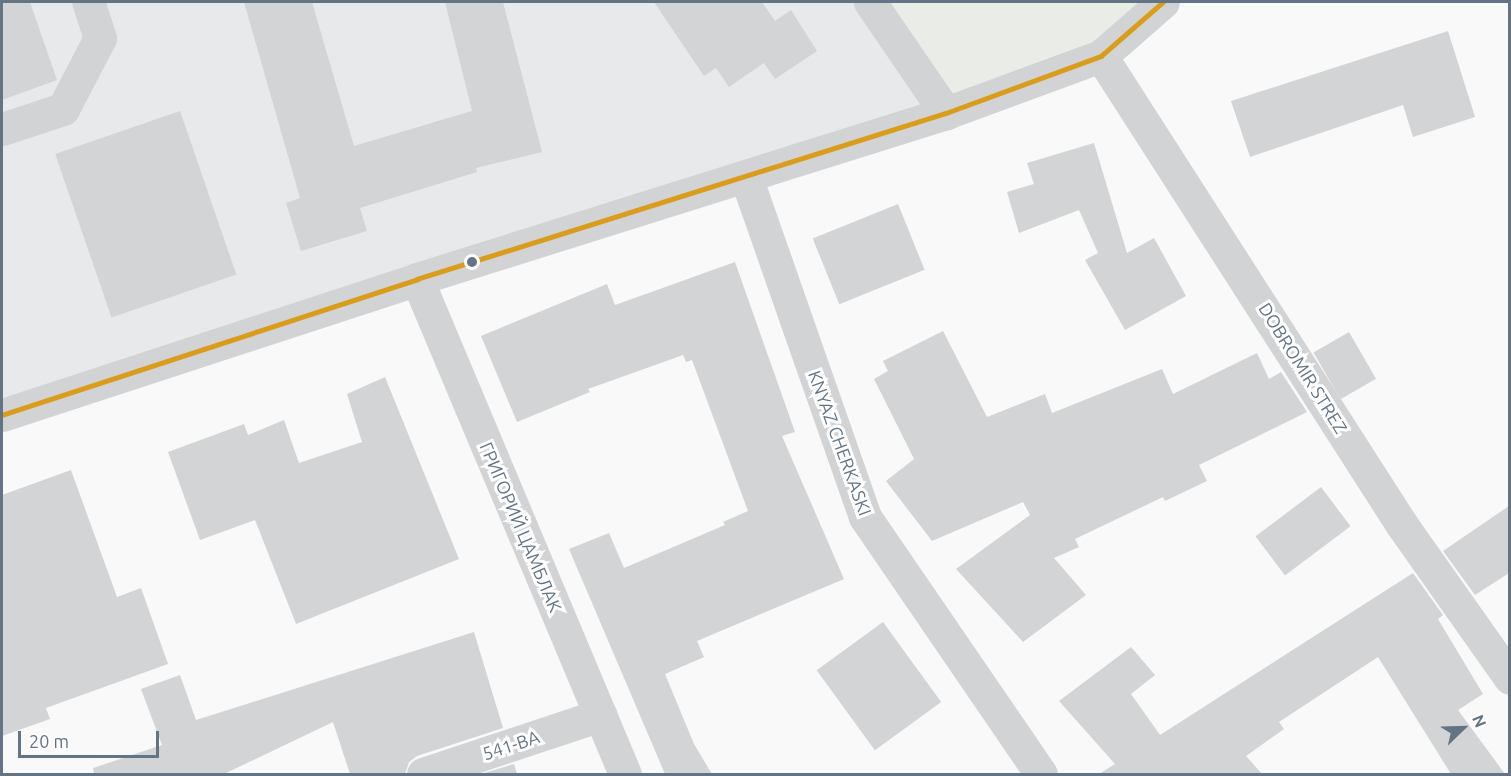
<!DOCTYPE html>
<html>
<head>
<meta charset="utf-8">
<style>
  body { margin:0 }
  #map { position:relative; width:1511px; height:776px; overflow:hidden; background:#f9f9f9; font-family:Ubuntu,sans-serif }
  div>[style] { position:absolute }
  .built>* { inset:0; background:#e8e9ea }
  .green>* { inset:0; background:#e9ece7 }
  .building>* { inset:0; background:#d2d4d5; transform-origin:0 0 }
  .minor>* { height:33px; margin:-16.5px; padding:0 16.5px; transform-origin:16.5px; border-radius:16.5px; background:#d2d3d4 }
  .bus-1>* { height:4.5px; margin:-2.25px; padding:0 2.25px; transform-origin:2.25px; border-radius:2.25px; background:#d99c1b }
  .dots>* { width:16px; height:16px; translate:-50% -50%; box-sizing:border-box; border:3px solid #fff; border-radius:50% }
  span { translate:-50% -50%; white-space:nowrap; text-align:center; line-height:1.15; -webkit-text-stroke:6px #fff; paint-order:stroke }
  .street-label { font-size:18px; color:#637585 }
  .frame { position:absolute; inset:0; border:3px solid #637585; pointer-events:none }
  .north { position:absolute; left:1433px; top:698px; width:60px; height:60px; -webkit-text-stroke:4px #fff; paint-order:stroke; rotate:67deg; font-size:16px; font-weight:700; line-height:24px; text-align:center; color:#637585 }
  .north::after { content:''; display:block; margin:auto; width:21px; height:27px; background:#637585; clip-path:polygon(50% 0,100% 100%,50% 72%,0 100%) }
  .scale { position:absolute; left:18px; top:731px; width:141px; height:27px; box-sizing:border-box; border:3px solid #637585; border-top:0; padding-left:8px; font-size:18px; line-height:21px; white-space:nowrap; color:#637585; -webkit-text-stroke:4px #fff; paint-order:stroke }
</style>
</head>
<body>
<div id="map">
  <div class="built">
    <div style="clip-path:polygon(2px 2px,870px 2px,946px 113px,2px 415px)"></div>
  </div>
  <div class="green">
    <div style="clip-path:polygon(870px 2px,1151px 2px,1101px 56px,946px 113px)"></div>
  </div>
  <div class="building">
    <div style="clip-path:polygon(2px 2px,30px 2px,57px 80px,2px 100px)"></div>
    <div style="clip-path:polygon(244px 2px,312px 2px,354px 146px,472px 111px,445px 2px,503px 2px,542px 152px,476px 168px,477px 172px,360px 208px,367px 231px,301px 251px,286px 203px,300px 198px)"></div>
    <div style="clip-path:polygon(654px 2px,762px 2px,775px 21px,791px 10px,817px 51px,775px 79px,764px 63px,729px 87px,716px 68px,704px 76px)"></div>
    <div style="clip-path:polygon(1448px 31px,1475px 117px,1413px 137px,1403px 105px,1250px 157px,1231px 101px)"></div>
    <div style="left:180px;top:111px;width:173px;height:132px;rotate:71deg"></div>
    <div style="clip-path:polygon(1094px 143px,1127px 253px,1154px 238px,1186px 296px,1125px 330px,1085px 260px,1098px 253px,1079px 210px,1019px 233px,1007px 192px,1034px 184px,1027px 163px)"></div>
    <div style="left:898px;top:204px;width:71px;height:92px;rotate:68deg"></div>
    <div style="clip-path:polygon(735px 262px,795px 432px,782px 436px,844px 579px,697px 641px,704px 657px,665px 674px,694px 744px,712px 774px,665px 774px,569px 549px,609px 533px,624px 568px,725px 525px,723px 522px,748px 511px,692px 360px,686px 362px,683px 355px,588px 389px,590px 392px,517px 422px,481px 336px,607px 284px,615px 305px)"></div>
    <div style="clip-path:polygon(943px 331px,987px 417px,1045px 394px,1052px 413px,1162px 369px,1173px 394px,1257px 353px,1269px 379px,1281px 372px,1307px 412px,1199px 465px,1207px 481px,1165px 501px,1163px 497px,1075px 539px,1079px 547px,1054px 558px,1086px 595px,1023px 642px,956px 569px,1030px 515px,1023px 502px,932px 541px,886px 481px,914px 459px,874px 379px,888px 371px,883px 361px)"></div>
    <div style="left:1349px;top:332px;width:54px;height:41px;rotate:60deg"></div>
    <div style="clip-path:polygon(385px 377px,459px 559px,296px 624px,255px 520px,200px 540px,168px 452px,244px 424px,248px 435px,284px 420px,299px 463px,362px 442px,347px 394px)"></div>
    <div style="clip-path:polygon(71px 470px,117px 597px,141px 588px,168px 664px,46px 708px,50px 719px,2px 736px,2px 495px)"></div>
    <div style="left:1321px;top:487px;width:49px;height:82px;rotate:53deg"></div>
    <div style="clip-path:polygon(1509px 506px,1509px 573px,1475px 595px,1443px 551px)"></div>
    <div style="clip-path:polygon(1413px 573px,1443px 615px,1438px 619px,1483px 694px,1458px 710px,1505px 774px,1451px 774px,1378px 657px,1279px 722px,1284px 729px,1246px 756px,1262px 774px,1099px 774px,1115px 764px,1059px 701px,1131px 647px,1155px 675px,1131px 694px,1160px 735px)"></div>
    <div style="left:883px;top:622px;width:99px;height:82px;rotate:54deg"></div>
    <div style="clip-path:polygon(474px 632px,503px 728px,417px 756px,409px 762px,405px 774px,350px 774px,333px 722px,224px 774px,94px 774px,93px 768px,162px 745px,141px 689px,180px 675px,196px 720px)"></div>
    <div style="clip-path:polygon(514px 764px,517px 774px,481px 774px)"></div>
  </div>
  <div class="minor">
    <div style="left:870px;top:2px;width:135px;rotate:55.6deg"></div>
    <div style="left:1101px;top:56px;width:557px;rotate:57.31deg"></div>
    <div style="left:1402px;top:525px;width:187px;rotate:54.8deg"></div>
    <div style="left:2px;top:129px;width:64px;rotate:-18.2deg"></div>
    <div style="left:63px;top:109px;width:80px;rotate:-62.5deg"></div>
    <div style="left:100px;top:38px;width:38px;rotate:-108deg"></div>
    <div style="left:746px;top:177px;width:360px;rotate:70.7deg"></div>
    <div style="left:865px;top:517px;width:311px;rotate:55.6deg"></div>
    <div style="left:417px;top:279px;width:537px;rotate:67.21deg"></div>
    <div style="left:2px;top:415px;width:437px;rotate:-18.1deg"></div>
    <div style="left:417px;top:279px;width:554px;rotate:-17.42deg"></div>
    <div style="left:946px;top:113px;width:165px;rotate:-20.2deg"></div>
    <div style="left:1101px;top:56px;width:82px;rotate:-41.1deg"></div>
    <div style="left:423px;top:774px;width:187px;rotate:-18.4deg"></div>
  </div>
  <div class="bus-1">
    <div style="left:2px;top:415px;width:437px;rotate:-18.1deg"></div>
    <div style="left:417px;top:279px;width:554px;rotate:-17.42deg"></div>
    <div style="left:946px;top:113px;width:165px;rotate:-20.2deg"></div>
    <div style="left:1101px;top:56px;width:82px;rotate:-41.1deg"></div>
  </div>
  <div class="dots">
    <div style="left:472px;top:262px;background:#637585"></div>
  </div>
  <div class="street-label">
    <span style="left:1303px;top:368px;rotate:58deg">DOBROMIR STREZ</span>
    <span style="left:840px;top:443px;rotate:70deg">KNYAZ CHERKASKI</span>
    <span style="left:521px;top:527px;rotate:67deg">ГРИГОРИЙ ЦАМБЛАК</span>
    <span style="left:511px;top:745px;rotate:-18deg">541-ВА</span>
  </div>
  <div class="frame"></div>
  <div class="north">N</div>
  <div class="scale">20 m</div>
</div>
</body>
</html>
